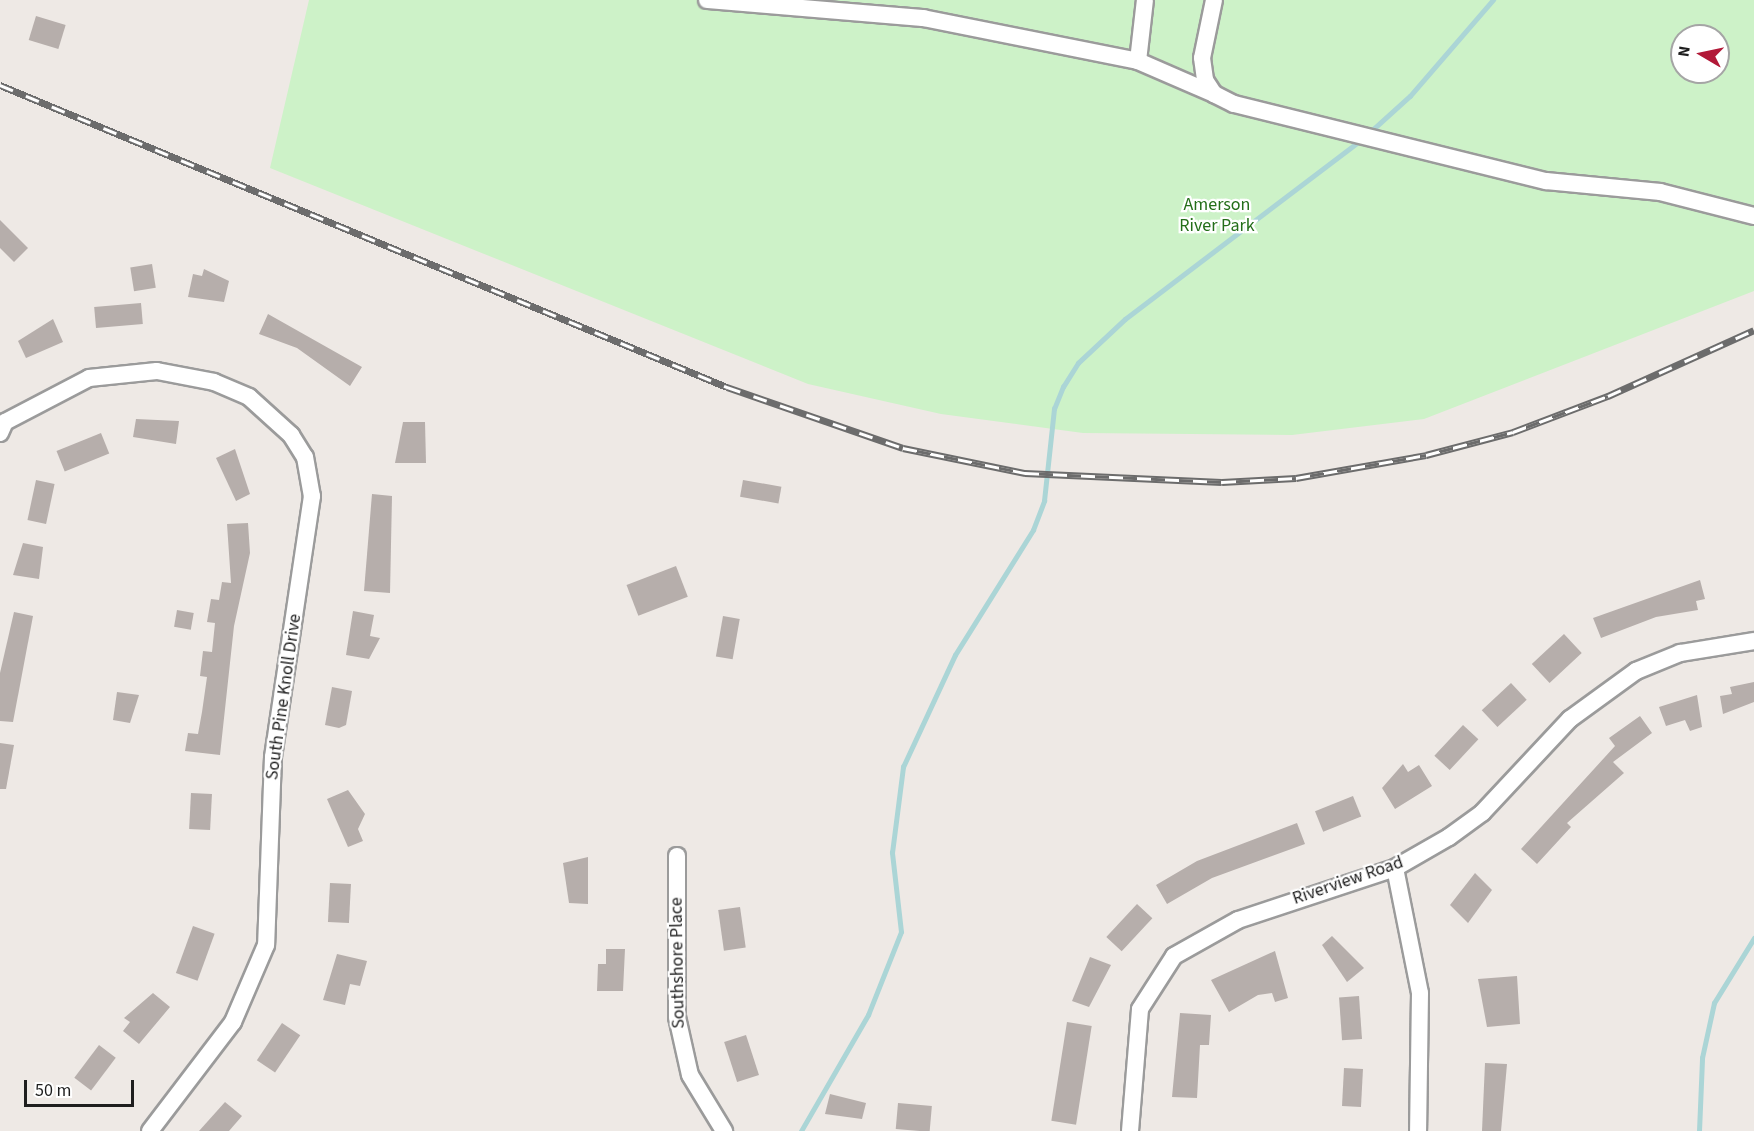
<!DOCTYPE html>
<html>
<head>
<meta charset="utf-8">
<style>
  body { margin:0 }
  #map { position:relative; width:1754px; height:1131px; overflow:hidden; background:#eee9e5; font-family:"Source Sans 3",sans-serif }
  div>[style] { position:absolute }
  .park>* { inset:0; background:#cdf2c8 }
  .stream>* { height:4.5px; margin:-2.25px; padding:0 2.25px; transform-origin:2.25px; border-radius:2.25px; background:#abd5d6 }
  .building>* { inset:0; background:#b6aeab; transform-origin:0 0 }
  .roads { filter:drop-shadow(2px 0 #9b9b9b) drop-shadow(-2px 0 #9b9b9b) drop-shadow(0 2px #9b9b9b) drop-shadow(0 -2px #9b9b9b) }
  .minor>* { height:16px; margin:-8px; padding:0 8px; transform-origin:8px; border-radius:8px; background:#fff }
  .rail>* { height:7px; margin-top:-3.5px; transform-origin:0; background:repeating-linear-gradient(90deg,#fff 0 14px,#6c6c6c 0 28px); box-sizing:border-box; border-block:2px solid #6c6c6c }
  span { translate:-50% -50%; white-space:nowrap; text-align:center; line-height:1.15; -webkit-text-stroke:4.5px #fff; paint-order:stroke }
  .park-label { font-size:18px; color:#246e19 }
  .street-label { font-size:18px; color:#1e1e1e }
  .north { position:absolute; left:1670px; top:24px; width:60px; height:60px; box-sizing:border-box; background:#fff; border:2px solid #a5a5a5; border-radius:50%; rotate:279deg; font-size:16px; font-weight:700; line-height:24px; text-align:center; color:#1e1e1e }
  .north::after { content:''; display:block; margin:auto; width:21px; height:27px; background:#b21938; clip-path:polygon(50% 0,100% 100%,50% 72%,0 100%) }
  .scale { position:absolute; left:24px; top:1080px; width:110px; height:27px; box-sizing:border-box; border:3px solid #1e1e1e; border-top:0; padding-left:8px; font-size:18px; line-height:21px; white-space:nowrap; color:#1e1e1e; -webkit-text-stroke:4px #fff; paint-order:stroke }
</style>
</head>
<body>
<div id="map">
  <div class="park">
    <div style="clip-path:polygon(evenodd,309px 0,1754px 0,1754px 291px,1424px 419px,1292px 435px,1083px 433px,941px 414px,808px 384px,270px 168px,309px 0,1682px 36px,1718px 36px,1718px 72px,1682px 72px,1682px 36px)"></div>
  </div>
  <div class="stream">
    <div style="left:1369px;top:133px;width:55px;rotate:-42.1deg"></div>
    <div style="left:1410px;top:96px;width:127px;rotate:-49.2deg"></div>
    <div style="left:801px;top:1131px;width:134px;rotate:-60deg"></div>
    <div style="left:868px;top:1015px;width:89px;rotate:-68.3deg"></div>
    <div style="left:901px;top:932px;width:80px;rotate:-96.5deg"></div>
    <div style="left:892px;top:853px;width:87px;rotate:-82.7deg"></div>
    <div style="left:903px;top:767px;width:123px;rotate:-65.1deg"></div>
    <div style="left:955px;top:655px;width:147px;rotate:-58deg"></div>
    <div style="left:1033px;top:530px;width:31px;rotate:-69deg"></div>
    <div style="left:1044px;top:501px;width:93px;rotate:-83.8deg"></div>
    <div style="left:1054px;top:409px;width:24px;rotate:-68deg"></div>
    <div style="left:1063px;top:387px;width:28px;rotate:-58deg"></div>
    <div style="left:1078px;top:363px;width:64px;rotate:-43.1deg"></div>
    <div style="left:1125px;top:319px;width:296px;rotate:-37.2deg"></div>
    <div style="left:1699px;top:1131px;width:73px;rotate:-87.6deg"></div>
    <div style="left:1702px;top:1058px;width:56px;rotate:-77.7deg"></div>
    <div style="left:1714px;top:1003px;width:76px;rotate:-58.4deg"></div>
  </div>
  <div class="building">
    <div style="left:36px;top:16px;width:31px;height:25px;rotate:17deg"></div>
    <div style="clip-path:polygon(0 220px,28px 248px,14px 262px,0 248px)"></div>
    <div style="left:152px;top:264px;width:24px;height:22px;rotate:81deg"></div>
    <div style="clip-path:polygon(204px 269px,229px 281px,224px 302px,188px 297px,193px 274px,202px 276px)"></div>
    <div style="left:141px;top:303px;width:21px;height:47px;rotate:85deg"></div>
    <div style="clip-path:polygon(268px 314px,362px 367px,350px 386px,297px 348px,259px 334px)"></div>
    <div style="clip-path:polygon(53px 319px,63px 342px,26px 358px,18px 341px)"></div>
    <div style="clip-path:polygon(136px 419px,179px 421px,176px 444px,133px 437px)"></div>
    <div style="clip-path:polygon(403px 422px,425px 422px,426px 463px,395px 463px)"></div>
    <div style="left:101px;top:433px;width:22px;height:48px;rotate:68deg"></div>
    <div style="clip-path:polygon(235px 449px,250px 494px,236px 501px,216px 458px)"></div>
    <div style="left:36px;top:480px;width:19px;height:41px;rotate:12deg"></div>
    <div style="left:743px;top:480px;width:39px;height:17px;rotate:10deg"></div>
    <div style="clip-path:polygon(372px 494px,392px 496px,390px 593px,364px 591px)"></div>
    <div style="clip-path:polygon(248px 523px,250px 553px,234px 626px,220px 755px,185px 751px,188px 733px,198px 734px,202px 712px,207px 677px,200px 676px,203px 651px,212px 652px,215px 623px,207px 622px,211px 599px,219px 600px,222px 582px,231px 583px,227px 524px)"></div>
    <div style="clip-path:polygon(23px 543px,43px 547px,39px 579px,13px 575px)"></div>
    <div style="left:676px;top:566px;width:33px;height:53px;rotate:69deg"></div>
    <div style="clip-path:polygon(1700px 580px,1705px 599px,1696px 601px,1698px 610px,1656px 617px,1601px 638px,1593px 618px)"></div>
    <div style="left:177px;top:610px;width:17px;height:17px;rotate:10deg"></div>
    <div style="clip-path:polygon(353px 611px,374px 615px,370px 636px,380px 638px,369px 659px,346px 655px)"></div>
    <div style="clip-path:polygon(14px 612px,33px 616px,13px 722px,0 721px,0 673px)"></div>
    <div style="left:723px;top:616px;width:17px;height:41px;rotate:10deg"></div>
    <div style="left:1564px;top:634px;width:26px;height:44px;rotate:47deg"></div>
    <div style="clip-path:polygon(1754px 682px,1754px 702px,1723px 714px,1720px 696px,1732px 694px,1730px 687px)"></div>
    <div style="left:1511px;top:683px;width:23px;height:40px;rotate:47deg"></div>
    <div style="clip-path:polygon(332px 687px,352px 691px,346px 725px,339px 728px,325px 725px)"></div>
    <div style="clip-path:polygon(117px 692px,139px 695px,130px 723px,113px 720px)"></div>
    <div style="clip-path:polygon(1697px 695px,1702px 727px,1690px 731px,1685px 720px,1666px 726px,1659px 707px)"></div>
    <div style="clip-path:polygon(1640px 716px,1652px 733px,1613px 762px,1624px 773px,1567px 823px,1571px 827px,1537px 864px,1521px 849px,1615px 746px,1609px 738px)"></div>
    <div style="left:1463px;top:725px;width:21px;height:42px;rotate:43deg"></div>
    <div style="clip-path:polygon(0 743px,14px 745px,6px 789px,0 789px)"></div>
    <div style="clip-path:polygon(1403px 764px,1408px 772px,1419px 765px,1432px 786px,1395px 809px,1382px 788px)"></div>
    <div style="clip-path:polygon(348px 790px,365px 814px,358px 829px,363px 841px,348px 847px,327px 799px)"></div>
    <div style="left:191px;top:793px;width:21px;height:36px;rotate:3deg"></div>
    <div style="left:1353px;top:796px;width:22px;height:41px;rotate:68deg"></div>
    <div style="clip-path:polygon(1297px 823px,1305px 844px,1212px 878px,1167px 904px,1156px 885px,1197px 861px)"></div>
    <div style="clip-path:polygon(588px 857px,588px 904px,569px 903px,563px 863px)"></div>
    <div style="clip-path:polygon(1475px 873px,1492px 890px,1468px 923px,1450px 905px)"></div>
    <div style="left:330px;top:883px;width:21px;height:39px;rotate:3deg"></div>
    <div style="left:1137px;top:904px;width:21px;height:45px;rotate:43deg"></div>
    <div style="left:740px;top:907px;width:41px;height:22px;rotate:82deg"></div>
    <div style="left:193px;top:926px;width:23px;height:50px;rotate:20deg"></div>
    <div style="clip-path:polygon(1332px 936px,1364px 968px,1347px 982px,1322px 945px)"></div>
    <div style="clip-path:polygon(606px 949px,625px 949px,623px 991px,597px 991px,598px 964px,606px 964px)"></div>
    <div style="clip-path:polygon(1275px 951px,1288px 998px,1275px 1002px,1272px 993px,1258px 995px,1229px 1012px,1211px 980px)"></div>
    <div style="clip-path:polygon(337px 954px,367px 961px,360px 986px,350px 984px,345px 1005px,323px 1000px)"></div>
    <div style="clip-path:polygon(1090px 957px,1111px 965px,1089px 1007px,1072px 1001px)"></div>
    <div style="clip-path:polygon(1517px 976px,1520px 1024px,1487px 1027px,1478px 979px)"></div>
    <div style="clip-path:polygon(153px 993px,170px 1007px,139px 1044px,123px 1031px,130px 1022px,124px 1018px)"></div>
    <div style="left:1359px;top:996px;width:43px;height:20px;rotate:86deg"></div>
    <div style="clip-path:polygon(1180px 1013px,1211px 1015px,1209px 1045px,1200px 1045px,1197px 1098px,1172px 1097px)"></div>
    <div style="left:1067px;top:1022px;width:25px;height:100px;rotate:9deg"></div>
    <div style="left:282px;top:1023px;width:22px;height:45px;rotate:34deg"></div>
    <div style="left:746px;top:1035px;width:42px;height:23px;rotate:72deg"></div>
    <div style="left:99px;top:1045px;width:21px;height:41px;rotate:37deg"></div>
    <div style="clip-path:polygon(1485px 1063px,1507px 1064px,1501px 1131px,1482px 1131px)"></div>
    <div style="left:1344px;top:1068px;width:19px;height:38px;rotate:3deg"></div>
    <div style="clip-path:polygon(830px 1094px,866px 1103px,862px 1119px,825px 1114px)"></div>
    <div style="clip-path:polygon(225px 1102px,242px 1116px,229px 1131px,199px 1131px)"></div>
    <div style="left:898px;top:1103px;width:34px;height:26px;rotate:5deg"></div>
  </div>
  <div class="roads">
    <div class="minor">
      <div style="left:707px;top:0;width:217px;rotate:4.8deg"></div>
      <div style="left:923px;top:18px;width:219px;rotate:11.3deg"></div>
      <div style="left:1138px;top:61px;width:61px;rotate:-83.5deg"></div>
      <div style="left:1214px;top:0;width:59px;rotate:101.7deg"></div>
      <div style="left:1202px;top:58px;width:22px;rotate:82deg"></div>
      <div style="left:1205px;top:80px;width:17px;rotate:57deg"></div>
      <div style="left:1214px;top:94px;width:22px;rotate:27deg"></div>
      <div style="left:1234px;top:104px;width:321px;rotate:13.9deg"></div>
      <div style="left:1546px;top:181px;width:115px;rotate:5.5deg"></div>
      <div style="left:1660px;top:192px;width:97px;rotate:14.3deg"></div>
      <div style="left:1138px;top:61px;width:83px;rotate:23.5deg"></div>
      <div style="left:0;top:433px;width:12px;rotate:-66deg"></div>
      <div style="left:5px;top:422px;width:95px;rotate:-27.6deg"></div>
      <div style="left:89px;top:378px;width:68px;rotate:-5.9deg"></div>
      <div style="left:157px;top:371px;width:58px;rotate:10.9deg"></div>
      <div style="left:214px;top:382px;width:38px;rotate:23deg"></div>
      <div style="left:249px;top:397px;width:57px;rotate:42.1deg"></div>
      <div style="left:291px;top:435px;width:26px;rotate:58deg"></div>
      <div style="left:305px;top:457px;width:40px;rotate:80deg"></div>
      <div style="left:312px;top:496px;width:264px;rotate:98.5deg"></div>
      <div style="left:273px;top:757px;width:188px;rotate:92.1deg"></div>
      <div style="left:266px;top:945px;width:84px;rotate:113.2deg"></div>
      <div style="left:233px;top:1022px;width:137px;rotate:127.3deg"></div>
      <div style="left:677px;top:856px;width:161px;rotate:90deg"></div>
      <div style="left:677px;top:1017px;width:59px;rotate:77.4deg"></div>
      <div style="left:690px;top:1075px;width:66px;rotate:58.7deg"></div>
      <div style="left:1395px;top:868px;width:127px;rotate:78.7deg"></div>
      <div style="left:1420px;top:993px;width:138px;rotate:90.8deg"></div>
      <div style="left:1130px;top:1131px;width:122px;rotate:-85.3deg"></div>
      <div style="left:1140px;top:1009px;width:63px;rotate:-57.3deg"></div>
      <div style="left:1174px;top:956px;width:73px;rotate:-29.4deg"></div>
      <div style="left:1238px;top:920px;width:165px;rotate:-18.3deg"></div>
      <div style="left:1395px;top:868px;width:62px;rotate:-29.9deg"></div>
      <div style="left:1449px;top:837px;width:41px;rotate:-36deg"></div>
      <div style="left:1482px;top:813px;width:129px;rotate:-46.9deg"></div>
      <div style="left:1570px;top:719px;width:82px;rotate:-36deg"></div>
      <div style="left:1636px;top:671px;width:48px;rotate:-22.2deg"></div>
      <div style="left:1680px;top:653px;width:75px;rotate:-9.2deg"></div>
    </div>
  </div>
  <div class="rail">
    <div style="left:0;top:85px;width:787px;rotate:22.56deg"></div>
    <div style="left:727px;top:387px;width:186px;rotate:19.1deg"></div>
    <div style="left:903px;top:448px;width:125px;rotate:11.6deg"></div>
    <div style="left:1025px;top:473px;width:197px;rotate:2.6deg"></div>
    <div style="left:1222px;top:482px;width:74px;rotate:-3.1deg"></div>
    <div style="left:1296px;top:478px;width:132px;rotate:-10deg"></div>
    <div style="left:1426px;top:455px;width:90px;rotate:-14.8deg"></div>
    <div style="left:1513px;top:432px;width:102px;rotate:-20.8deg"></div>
    <div style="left:1608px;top:396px;width:160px;rotate:-24.3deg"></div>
  </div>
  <div class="park-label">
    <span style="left:1217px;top:216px">Amerson<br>River Park</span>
  </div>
  <div class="street-label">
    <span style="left:284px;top:697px;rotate:-82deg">South Pine Knoll Drive</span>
    <span style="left:1348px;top:881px;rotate:-19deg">Riverview Road</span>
    <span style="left:678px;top:963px;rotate:-91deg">Southshore Place</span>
  </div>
  <div class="north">N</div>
  <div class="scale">50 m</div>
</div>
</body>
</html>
